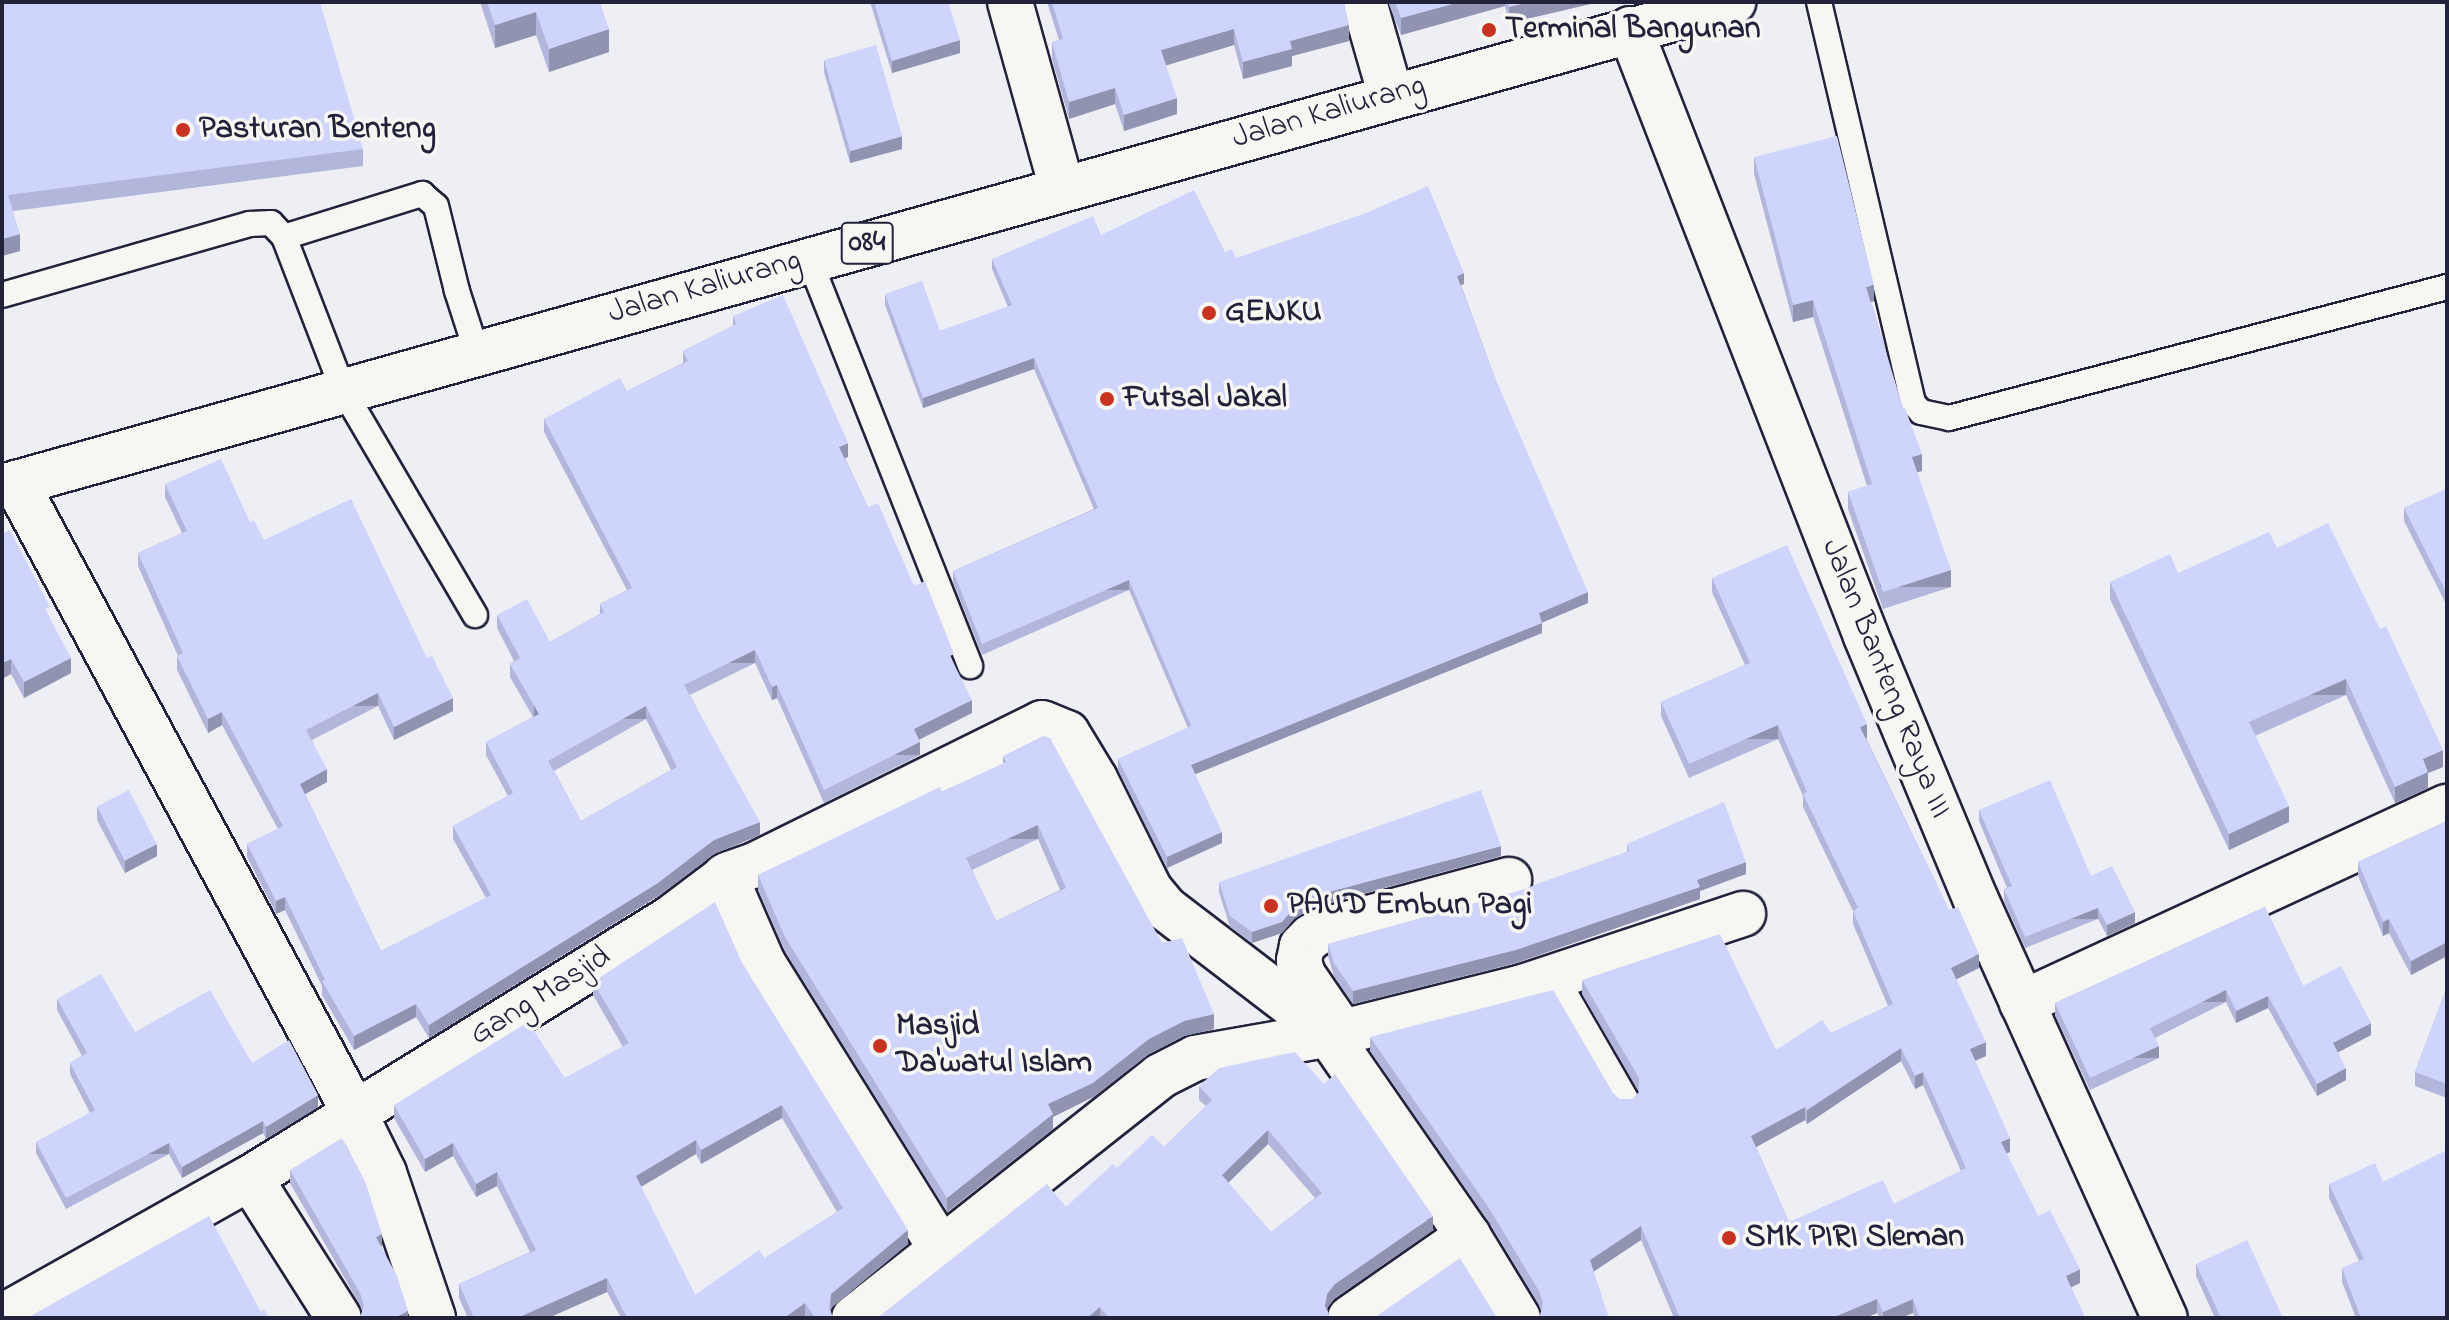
<!DOCTYPE html>
<html>
<head>
<meta charset="utf-8">
<style>
  body { margin:0 }
  #map { position:relative; width:2449px; height:1320px; overflow:hidden; background:#eeeff4; font-family:"Indie Flower",sans-serif }
  div>[style] { position:absolute }
  .roads { filter:drop-shadow(2px 0 #22223b) drop-shadow(-2px 0 #22223b) drop-shadow(0 2px #22223b) drop-shadow(0 -2px #22223b) }
  .service>* { height:24px; margin:-12px; padding:0 12px; transform-origin:12px; border-radius:12px; background:#f6f6f2 }
  .minor>* { height:44px; margin:-22px; padding:0 22px; transform-origin:22px; border-radius:22px; background:#f6f6f2 }
  .tertiary>* { height:44px; margin:-22px; padding:0 22px; transform-origin:22px; border-radius:22px; background:#f6f6f2 }
  .primary>* { height:44px; margin:-22px; padding:0 22px; transform-origin:22px; border-radius:22px; background:#f6f6f2 }
  .wall>* { inset:0; background:#b2b6da }
  .shaded-wall>* { inset:0; background:#9194b1; transform-origin:0 0 }
  .building>* { inset:0; background:#cfd4fd; transform-origin:0 0 }
  .dots>* { width:22px; height:22px; translate:-50% -50%; box-sizing:border-box; border:4px solid #f6f6f2; border-radius:50% }
  span { translate:-50% -50%; white-space:nowrap; text-align:center; line-height:1.15; -webkit-text-stroke:7px #f6f6f2; paint-order:stroke }
  .shield-label span { padding:2px 6px; background:#f6f6f2; border:2px solid; border-radius:6px; -webkit-text-stroke-width:0 }
  .shield-label { font-size:30px; color:#22223b; font-weight:700 }
  .poi-label { font-size:32px; color:#22223b; font-weight:700 }
  .left { translate:0 -50%; text-align:left }
  .street-label { font-size:32px; color:#22223b }
  .frame { position:absolute; inset:0; border:4px solid #22223b; pointer-events:none }
</style>
</head>
<body>
<div id="map">
  <div class="roads">
    <div class="service">
      <div style="left:1819px;top:2px;width:412px;rotate:76.8deg"></div>
      <div style="left:1913px;top:403px;width:12px;rotate:48deg"></div>
      <div style="left:1921px;top:412px;width:29px;rotate:12deg"></div>
      <div style="left:1949px;top:418px;width:515px;rotate:-14.74deg"></div>
      <div style="left:284px;top:237px;width:145px;rotate:-17.3deg"></div>
      <div style="left:422px;top:194px;width:18px;rotate:41deg"></div>
      <div style="left:436px;top:206px;width:88px;rotate:76.1deg"></div>
      <div style="left:457px;top:291px;width:65px;rotate:72.1deg"></div>
      <div style="left:809px;top:259px;width:438px;rotate:68.4deg"></div>
      <div style="left:2px;top:295px;width:258px;rotate:-16deg"></div>
      <div style="left:250px;top:224px;width:21px;rotate:-3deg"></div>
      <div style="left:271px;top:223px;width:19px;rotate:47deg"></div>
      <div style="left:284px;top:237px;width:164px;rotate:68.9deg"></div>
      <div style="left:343px;top:390px;width:261px;rotate:59.6deg"></div>
      <div style="left:1555px;top:976px;width:142px;rotate:60deg"></div>
    </div>
    <div class="minor">
      <div style="left:1010px;top:2px;width:193px;rotate:74.4deg"></div>
      <div style="left:1364px;top:2px;width:98px;rotate:74deg"></div>
      <div style="left:16px;top:483px;width:714px;rotate:61.75deg"></div>
      <div style="left:354px;top:1112px;width:68px;rotate:63.8deg"></div>
      <div style="left:384px;top:1173px;width:153px;rotate:71.3deg"></div>
      <div style="left:725px;top:876px;width:95px;rotate:66.4deg"></div>
      <div style="left:763px;top:963px;width:339px;rotate:58.1deg"></div>
      <div style="left:2022px;top:1003px;width:468px;rotate:-24.8deg"></div>
      <div style="left:1336px;top:1023px;width:58px;rotate:-124.5deg"></div>
      <div style="left:1303px;top:975px;width:15px;rotate:-106deg"></div>
      <div style="left:1299px;top:961px;width:15px;rotate:-79deg"></div>
      <div style="left:1302px;top:946px;width:13px;rotate:-45deg"></div>
      <div style="left:1311px;top:937px;width:12px;rotate:-31deg"></div>
      <div style="left:1321px;top:931px;width:195px;rotate:-15.2deg"></div>
      <div style="left:250px;top:1178px;width:166px;rotate:57.6deg"></div>
      <div style="left:2px;top:1317px;width:284px;rotate:-29.3deg"></div>
      <div style="left:250px;top:1178px;width:496px;rotate:-31.7deg"></div>
      <div style="left:672px;top:917px;width:71px;rotate:-37deg"></div>
      <div style="left:729px;top:874px;width:28px;rotate:-19deg"></div>
      <div style="left:755px;top:865px;width:320px;rotate:-26.3deg"></div>
      <div style="left:1042px;top:723px;width:27px;rotate:22deg"></div>
      <div style="left:1067px;top:733px;width:54px;rotate:58.7deg"></div>
      <div style="left:1095px;top:779px;width:124px;rotate:63.6deg"></div>
      <div style="left:1150px;top:890px;width:23px;rotate:50deg"></div>
      <div style="left:1165px;top:908px;width:204px;rotate:37.4deg"></div>
      <div style="left:1327px;top:1032px;width:248px;rotate:55.3deg"></div>
      <div style="left:1468px;top:1236px;width:96px;rotate:58.6deg"></div>
      <div style="left:854px;top:1318px;width:390px;rotate:-38.3deg"></div>
      <div style="left:1160px;top:1076px;width:39px;rotate:-27deg"></div>
      <div style="left:1195px;top:1058px;width:149px;rotate:-10deg"></div>
      <div style="left:1342px;top:1032px;width:187px;rotate:-14deg"></div>
      <div style="left:1523px;top:987px;width:232px;rotate:-18.4deg"></div>
      <div style="left:1350px;top:1318px;width:144px;rotate:-34.8deg"></div>
    </div>
    <div class="tertiary">
      <div style="left:1630px;top:29px;width:651px;rotate:68.75deg"></div>
      <div style="left:1866px;top:636px;width:286px;rotate:67.4deg"></div>
      <div style="left:1976px;top:900px;width:459px;rotate:65.7deg"></div>
    </div>
    <div class="primary">
      <div style="left:2px;top:487px;width:1798px;rotate:-15.65deg"></div>
    </div>
  </div>
  <div class="wall">
    <div style="clip-path:polygon(2px 2px,363px 149px,363px 166px,13px 211px,20px 251px,2px 256px)"></div>
    <div style="clip-path:polygon(480px 2px,600px 2px,609px 52px,549px 72px,536px 35px,495px 48px)"></div>
    <div style="clip-path:polygon(870px 2px,948px 2px,960px 53px,892px 73px)"></div>
    <div style="clip-path:polygon(1047px 2px,1344px 2px,1349px 41px,1292px 56px,1292px 66px,1243px 79px,1234px 45px,1166px 65px,1177px 114px,1124px 131px,1115px 104px,1069px 119px,1052px 59px,1052px 42px,1059px 40px)"></div>
    <div style="clip-path:polygon(1388px 2px,1599px 2px,1509px 23px,1505px 6px,1401px 35px)"></div>
    <div style="clip-path:polygon(824px 60px,902px 149px,850px 163px,824px 72px)"></div>
    <div style="clip-path:polygon(1754px 157px,1874px 301px,1871px 302px,1922px 471px,1917px 472px,1951px 587px,1883px 609px,1848px 509px,1848px 492px,1867px 486px,1813px 317px,1793px 322px,1754px 174px)"></div>
    <div style="clip-path:polygon(1101px 235px,1225px 252px,1236px 258px,1464px 284px,1461px 285px,1495px 378px,1588px 603px,1542px 622px,1542px 633px,1195px 774px,1222px 843px,1167px 868px,1118px 770px,1118px 759px,1188px 728px,1129px 590px,982px 655px,953px 582px,953px 571px,1094px 509px,1034px 369px,923px 408px,885px 305px,885px 294px,940px 331px,1008px 307px,992px 269px,992px 259px)"></div>
    <div style="clip-path:polygon(evenodd,733px 316px,848px 457px,845px 458px,868px 507px,914px 586px,954px 664px,972px 713px,919px 740px,920px 755px,824px 803px,777px 698px,772px 700px,755px 663px,690px 695px,760px 835px,714px 854px,658px 896px,429px 1038px,416px 1017px,354px 1050px,322px 995px,322px 986px,285px 910px,276px 914px,247px 857px,247px 844px,278px 829px,222px 725px,208px 733px,177px 670px,177px 656px,178px 656px,138px 566px,138px 553px,182px 533px,165px 497px,165px 484px,250px 522px,264px 540px,453px 711px,394px 740px,378px 706px,312px 740px,327px 782px,305px 794px,381px 951px,486px 898px,453px 839px,453px 826px,508px 796px,486px 755px,486px 742px,533px 717px,510px 677px,510px 664px,514px 661px,497px 628px,497px 615px,550px 642px,600px 614px,600px 604px,627px 590px,544px 432px,544px 419px,627px 391px,683px 363px,683px 351px,733px 326px,733px 316px,646px 719px,671px 770px,581px 821px,554px 771px,646px 719px)"></div>
    <div style="clip-path:polygon(2447px 489px,2447px 606px,2404px 521px,2404px 508px)"></div>
    <div style="clip-path:polygon(2px 534px,50px 618px,71px 673px,24px 698px,11px 674px)"></div>
    <div style="clip-path:polygon(2277px 548px,2443px 767px,2428px 773px,2428px 788px,2395px 803px,2346px 695px,2255px 736px,2289px 822px,2229px 850px,2110px 599px,2110px 582px,2178px 573px)"></div>
    <div style="clip-path:polygon(evenodd,1712px 578px,1867px 738px,1866px 738px,1949px 910px,1979px 968px,1956px 979px,1986px 1056px,1975px 1061px,2010px 1152px,2006px 1153px,2038px 1216px,2080px 1283px,2071px 1287px,2085px 1318px,1915px 1318px,1913px 1313px,1900px 1318px,1880px 1318px,1877px 1313px,1865px 1318px,1674px 1318px,1641px 1240px,1594px 1271px,1540px 1316px,1541px 1311px,1539px 1305px,1489px 1222px,1370px 1051px,1370px 1037px,1613px 1093px,1619px 1099px,1633px 1099px,1639px 1092px,1582px 994px,1582px 980px,1776px 1050px,1831px 1033px,1888px 1006px,1853px 924px,1853px 911px,1803px 807px,1803px 796px,1778px 739px,1689px 778px,1661px 716px,1661px 702px,1745px 665px,1712px 592px,1712px 578px,1901px 1061px,1915px 1089px,1923px 1085px,1961px 1171px,1894px 1204px,1789px 1222px,1756px 1147px,1805px 1120px,1807px 1124px,1901px 1061px)"></div>
    <div style="clip-path:polygon(evenodd,1003px 756px,1162px 943px,1214px 1029px,1184px 1036px,1149px 1054px,1093px 1097px,1053px 1117px,1053px 1129px,947px 1212px,785px 951px,758px 890px,758px 875px,1003px 764px,1003px 756px,1038px 839px,1060px 890px,996px 921px,972px 870px,1038px 839px)"></div>
    <div style="clip-path:polygon(97px 807px,157px 856px,125px 873px,97px 820px)"></div>
    <div style="clip-path:polygon(1979px 810px,2091px 876px,2135px 923px,2107px 936px,2098px 919px,2025px 948px,2004px 901px,2004px 889px,2007px 888px,1979px 821px)"></div>
    <div style="clip-path:polygon(2447px 821px,2447px 956px,2411px 975px,2389px 933px,2383px 936px,2358px 876px,2358px 862px)"></div>
    <div style="clip-path:polygon(1627px 844px,1746px 874px,1700px 891px,1700px 899px,1516px 963px,1353px 1004px,1334px 976px,1328px 956px,1328px 944px,1516px 892px,1627px 852px)"></div>
    <div style="clip-path:polygon(1501px 856px,1314px 907px,1294px 919px,1282px 933px,1252px 943px,1230px 927px,1219px 892px,1219px 882px)"></div>
    <div style="clip-path:polygon(2265px 907px,2303px 986px,2371px 1035px,2338px 1052px,2346px 1080px,2317px 1096px,2268px 1008px,2236px 1023px,2226px 1002px,2155px 1038px,2159px 1058px,2090px 1090px,2055px 1015px,2055px 1003px)"></div>
    <div style="clip-path:polygon(evenodd,742px 963px,908px 1244px,831px 1308px,831px 1312px,833px 1318px,807px 1318px,805px 1316px,803px 1318px,621px 1318px,607px 1292px,548px 1318px,468px 1318px,459px 1298px,459px 1284px,530px 1252px,497px 1186px,476px 1197px,453px 1156px,425px 1172px,394px 1118px,394px 1105px,565px 1078px,623px 1047px,593px 995px,593px 982px,742px 963px,782px 1118px,837px 1212px,765px 1258px,695px 1295px,641px 1187px,696px 1154px,701px 1164px,782px 1118px)"></div>
    <div style="clip-path:polygon(2447px 987px,2447px 1098px,2415px 1086px,2415px 1072px)"></div>
    <div style="clip-path:polygon(57px 999px,135px 1032px,252px 1063px,318px 1107px,266px 1139px,263px 1133px,182px 1178px,169px 1154px,66px 1209px,36px 1153px,36px 1142px,90px 1113px,70px 1074px,70px 1063px,82px 1056px,57px 1010px)"></div>
    <div style="clip-path:polygon(evenodd,1199px 1086px,1433px 1230px,1335px 1298px,1327px 1308px,1330px 1318px,877px 1318px,1066px 1207px,1117px 1168px,1164px 1147px,1206px 1106px,1199px 1100px,1199px 1086px,1268px 1144px,1315px 1198px,1271px 1232px,1228px 1183px,1268px 1144px)"></div>
    <div style="clip-path:polygon(290px 1170px,382px 1246px,381px 1247px,408px 1318px,362px 1311px,360px 1305px,290px 1183px)"></div>
    <div style="clip-path:polygon(2383px 1182px,2447px 1318px,2356px 1318px,2342px 1282px,2342px 1268px,2359px 1261px,2329px 1198px,2329px 1184px)"></div>
    <div style="clip-path:polygon(2196px 1264px,2283px 1318px,2215px 1318px,2196px 1276px)"></div>
  </div>
  <div class="shaded-wall">
    <div style="clip-path:polygon(1460px 2px,1505px 2px,1505px 6px,1401px 35px,1401px 18px)"></div>
    <div style="clip-path:polygon(1529px 2px,1599px 2px,1509px 23px,1509px 7px)"></div>
    <div style="clip-path:polygon(536px 12px,536px 35px,495px 48px,495px 25px)"></div>
    <div style="clip-path:polygon(1349px 25px,1349px 41px,1292px 56px,1292px 66px,1243px 79px,1243px 62px,1290px 41px)"></div>
    <div style="clip-path:polygon(609px 29px,609px 52px,549px 72px,549px 49px)"></div>
    <div style="clip-path:polygon(1234px 29px,1234px 45px,1161px 67px,1161px 50px)"></div>
    <div style="clip-path:polygon(960px 40px,960px 53px,892px 73px,892px 61px)"></div>
    <div style="clip-path:polygon(1115px 88px,1115px 104px,1069px 119px,1069px 102px)"></div>
    <div style="clip-path:polygon(1177px 98px,1177px 114px,1124px 131px,1124px 115px)"></div>
    <div style="clip-path:polygon(902px 136px,902px 149px,850px 163px,850px 151px)"></div>
    <div style="clip-path:polygon(20px 234px,20px 251px,2px 256px,2px 239px)"></div>
    <div style="clip-path:polygon(1464px 273px,1464px 284px,1457px 286px,1457px 276px)"></div>
    <div style="clip-path:polygon(1874px 285px,1874px 301px,1866px 303px,1866px 287px)"></div>
    <div style="clip-path:polygon(1813px 300px,1813px 317px,1793px 322px,1793px 305px)"></div>
    <div style="clip-path:polygon(1034px 358px,1034px 369px,923px 408px,923px 398px)"></div>
    <div style="clip-path:polygon(848px 443px,848px 457px,839px 460px,839px 447px)"></div>
    <div style="clip-path:polygon(1922px 454px,1922px 471px,1912px 474px,1912px 457px)"></div>
    <div style="left:1951px;top:570px;width:17px;height:71px;rotate:90deg"></div>
    <div style="left:1129px;top:580px;width:10px;height:160px;rotate:90deg"></div>
    <div style="clip-path:polygon(1588px 592px,1588px 603px,1539px 624px,1542px 623px,1542px 633px,1191px 776px,1191px 765px)"></div>
    <div style="left:755px;top:650px;width:13px;height:79px;rotate:90deg"></div>
    <div style="clip-path:polygon(71px 658px,71px 673px,24px 698px,24px 682px)"></div>
    <div style="clip-path:polygon(11px 659px,11px 674px,2px 679px,2px 663px)"></div>
    <div style="left:2346px;top:679px;width:16px;height:106px;rotate:90deg"></div>
    <div style="clip-path:polygon(777px 685px,777px 698px,772px 700px,772px 687px)"></div>
    <div style="left:378px;top:693px;width:13px;height:81px;rotate:90deg"></div>
    <div style="clip-path:polygon(453px 698px,453px 711px,394px 740px,394px 727px)"></div>
    <div style="clip-path:polygon(972px 700px,972px 713px,914px 742px,914px 729px)"></div>
    <div style="left:646px;top:706px;width:13px;height:112px;rotate:90deg"></div>
    <div style="clip-path:polygon(222px 712px,222px 725px,208px 733px,208px 719px)"></div>
    <div style="clip-path:polygon(1867px 724px,1867px 738px,1860px 741px,1860px 727px)"></div>
    <div style="left:1778px;top:725px;width:14px;height:97px;rotate:90deg"></div>
    <div style="left:920px;top:742px;width:13px;height:107px;rotate:90deg"></div>
    <div style="clip-path:polygon(2443px 750px,2443px 767px,2428px 773px,2428px 788px,2395px 803px,2395px 787px,2423px 759px)"></div>
    <div style="clip-path:polygon(327px 769px,327px 782px,300px 797px,300px 784px)"></div>
    <div style="clip-path:polygon(2289px 806px,2289px 822px,2229px 850px,2229px 834px)"></div>
    <div style="clip-path:polygon(760px 822px,760px 835px,714px 854px,658px 896px,429px 1038px,429px 1025px,714px 840px)"></div>
    <div style="left:1038px;top:825px;width:14px;height:79px;rotate:90deg"></div>
    <div style="clip-path:polygon(1222px 832px,1222px 843px,1167px 868px,1167px 857px)"></div>
    <div style="clip-path:polygon(157px 844px,157px 856px,125px 873px,125px 860px)"></div>
    <div style="clip-path:polygon(1501px 846px,1501px 856px,1314px 907px,1294px 919px,1282px 933px,1252px 943px,1252px 932px,1314px 896px)"></div>
    <div style="clip-path:polygon(1746px 862px,1746px 874px,1700px 891px,1700px 899px,1516px 963px,1353px 1004px,1353px 991px,1697px 880px)"></div>
    <div style="clip-path:polygon(285px 897px,285px 910px,276px 914px,276px 901px)"></div>
    <div style="left:2098px;top:908px;width:11px;height:79px;rotate:90deg"></div>
    <div style="clip-path:polygon(2135px 912px,2135px 923px,2107px 936px,2107px 925px)"></div>
    <div style="clip-path:polygon(2389px 919px,2389px 933px,2383px 936px,2383px 922px)"></div>
    <div style="clip-path:polygon(2447px 942px,2447px 956px,2411px 975px,2411px 961px)"></div>
    <div style="clip-path:polygon(1979px 954px,1979px 968px,1951px 982px,1951px 968px)"></div>
    <div style="left:2226px;top:990px;width:12px;height:85px;rotate:90deg"></div>
    <div style="clip-path:polygon(2268px 996px,2268px 1008px,2236px 1023px,2236px 1011px)"></div>
    <div style="clip-path:polygon(416px 1004px,416px 1017px,354px 1050px,354px 1036px)"></div>
    <div style="clip-path:polygon(1214px 1014px,1214px 1029px,1184px 1036px,1149px 1054px,1093px 1097px,1053px 1117px,1053px 1129px,947px 1212px,947px 1198px,1048px 1104px,1149px 1039px,1184px 1021px)"></div>
    <div style="clip-path:polygon(2371px 1023px,2371px 1035px,2333px 1055px,2333px 1043px)"></div>
    <div style="clip-path:polygon(1986px 1042px,1986px 1056px,1970px 1063px,1970px 1049px)"></div>
    <div style="left:2159px;top:1046px;width:12px;height:76px;rotate:90deg"></div>
    <div style="clip-path:polygon(1901px 1048px,1901px 1061px,1807px 1124px,1807px 1110px)"></div>
    <div style="clip-path:polygon(2346px 1068px,2346px 1080px,2317px 1096px,2317px 1084px)"></div>
    <div style="clip-path:polygon(1923px 1072px,1923px 1085px,1915px 1089px,1915px 1076px)"></div>
    <div style="clip-path:polygon(318px 1095px,318px 1107px,266px 1139px,266px 1127px)"></div>
    <div style="clip-path:polygon(782px 1105px,782px 1118px,701px 1164px,701px 1150px)"></div>
    <div style="clip-path:polygon(1805px 1107px,1805px 1120px,1751px 1150px,1751px 1136px)"></div>
    <div style="clip-path:polygon(263px 1121px,263px 1133px,182px 1178px,182px 1167px)"></div>
    <div style="clip-path:polygon(1268px 1130px,1268px 1144px,1222px 1189px,1222px 1175px)"></div>
    <div style="clip-path:polygon(2010px 1138px,2010px 1152px,2001px 1156px,2001px 1142px)"></div>
    <div style="clip-path:polygon(696px 1140px,696px 1154px,636px 1190px,636px 1176px)"></div>
    <div style="left:169px;top:1143px;width:11px;height:117px;rotate:90deg"></div>
    <div style="clip-path:polygon(453px 1143px,453px 1156px,425px 1172px,425px 1159px)"></div>
    <div style="clip-path:polygon(497px 1172px,497px 1186px,476px 1197px,476px 1184px)"></div>
    <div style="clip-path:polygon(1433px 1216px,1433px 1230px,1335px 1298px,1327px 1308px,1325px 1318px,1325px 1306px,1327px 1294px,1335px 1284px)"></div>
    <div style="clip-path:polygon(1641px 1226px,1641px 1240px,1590px 1274px,1590px 1260px)"></div>
    <div style="clip-path:polygon(908px 1230px,908px 1244px,831px 1308px,830px 1318px,831px 1294px)"></div>
    <div style="clip-path:polygon(382px 1234px,382px 1246px,376px 1250px,376px 1237px)"></div>
    <div style="clip-path:polygon(2080px 1269px,2080px 1283px,2066px 1290px,2066px 1276px)"></div>
    <div style="clip-path:polygon(607px 1278px,607px 1292px,548px 1318px,517px 1318px)"></div>
    <div style="clip-path:polygon(1877px 1299px,1877px 1313px,1865px 1318px,1832px 1318px)"></div>
    <div style="clip-path:polygon(1913px 1299px,1913px 1313px,1900px 1318px,1883px 1318px,1883px 1312px)"></div>
    <div style="clip-path:polygon(805px 1303px,805px 1316px,803px 1318px,784px 1318px)"></div>
    <div style="clip-path:polygon(1100px 1307px,1100px 1318px,1087px 1318px)"></div>
    <div style="clip-path:polygon(408px 1311px,408px 1318px,394px 1318px)"></div>
  </div>
  <div class="building">
    <div style="clip-path:polygon(2px 2px,320px 2px,363px 149px,8px 195px,20px 234px,2px 239px)"></div>
    <div style="clip-path:polygon(487px 2px,600px 2px,609px 29px,549px 49px,536px 12px,495px 25px)"></div>
    <div style="clip-path:polygon(874px 2px,948px 2px,960px 40px,892px 61px)"></div>
    <div style="clip-path:polygon(1052px 2px,1344px 2px,1349px 25px,1290px 41px,1292px 49px,1243px 62px,1234px 29px,1161px 50px,1177px 98px,1124px 115px,1115px 88px,1069px 102px,1052px 42px,1063px 39px)"></div>
    <div style="clip-path:polygon(1395px 2px,1460px 2px,1401px 18px)"></div>
    <div style="clip-path:polygon(1508px 2px,1529px 2px,1509px 7px)"></div>
    <div style="left:876px;top:45px;width:95px;height:54px;rotate:74deg"></div>
    <div style="clip-path:polygon(1837px 136px,1874px 285px,1866px 287px,1903px 409px,1905px 408px,1922px 454px,1912px 457px,1951px 570px,1883px 592px,1848px 492px,1872px 484px,1813px 300px,1793px 305px,1754px 157px)"></div>
    <div style="clip-path:polygon(1428px 186px,1464px 273px,1457px 276px,1495px 378px,1588px 592px,1539px 613px,1542px 623px,1191px 765px,1222px 832px,1167px 857px,1118px 759px,1191px 726px,1129px 580px,982px 644px,953px 571px,1098px 508px,1034px 358px,923px 398px,885px 294px,922px 281px,940px 331px,1012px 305px,992px 259px,1093px 216px,1101px 235px,1194px 190px,1225px 252px,1232px 249px,1236px 258px,1366px 213px)"></div>
    <div style="clip-path:polygon(evenodd,783px 295px,848px 443px,839px 447px,868px 507px,878px 503px,914px 586px,925px 581px,954px 654px,950px 656px,972px 700px,914px 729px,920px 742px,824px 790px,777px 685px,772px 687px,755px 650px,684px 685px,760px 822px,714px 840px,658px 883px,429px 1025px,416px 1004px,354px 1036px,322px 981px,325px 980px,285px 897px,276px 901px,247px 844px,283px 826px,222px 712px,208px 719px,177px 656px,183px 653px,138px 553px,187px 531px,165px 484px,221px 459px,250px 522px,254px 520px,264px 540px,351px 499px,427px 658px,432px 656px,453px 698px,394px 727px,378px 693px,306px 730px,327px 769px,300px 784px,381px 951px,491px 895px,453px 826px,513px 793px,486px 742px,539px 714px,510px 664px,520px 658px,497px 615px,527px 599px,550px 642px,604px 612px,600px 604px,632px 588px,544px 419px,620px 378px,627px 391px,688px 361px,683px 351px,736px 324px,733px 316px,783px 295px,646px 706px,677px 767px,581px 821px,548px 761px,646px 706px)"></div>
    <div style="clip-path:polygon(2447px 489px,2447px 594px,2404px 508px)"></div>
    <div style="clip-path:polygon(2328px 523px,2380px 629px,2386px 626px,2443px 750px,2423px 759px,2428px 772px,2395px 787px,2346px 679px,2249px 722px,2289px 806px,2229px 834px,2110px 582px,2170px 554px,2178px 573px,2269px 532px,2277px 548px)"></div>
    <div style="clip-path:polygon(10px 530px,50px 607px,45px 609px,71px 658px,24px 682px,11px 659px,2px 663px,2px 534px)"></div>
    <div style="clip-path:polygon(evenodd,1787px 545px,1867px 724px,1860px 727px,1949px 910px,1958px 907px,1979px 954px,1951px 968px,1986px 1042px,1970px 1049px,2010px 1138px,2001px 1142px,2038px 1216px,2050px 1210px,2080px 1269px,2066px 1276px,2085px 1318px,1920px 1318px,1913px 1299px,1883px 1312px,1877px 1299px,1832px 1318px,1680px 1318px,1641px 1226px,1590px 1260px,1609px 1318px,1538px 1318px,1540px 1316px,1543px 1303px,1539px 1291px,1489px 1208px,1370px 1037px,1553px 990px,1613px 1093px,1619px 1099px,1633px 1099px,1639px 1092px,1639px 1078px,1582px 980px,1720px 934px,1776px 1050px,1822px 1020px,1831px 1033px,1893px 1004px,1853px 911px,1858px 908px,1803px 794px,1807px 792px,1778px 725px,1689px 764px,1661px 702px,1750px 663px,1712px 578px,1787px 545px,1901px 1048px,1915px 1076px,1923px 1072px,1966px 1168px,1894px 1204px,1883px 1180px,1789px 1222px,1751px 1136px,1805px 1107px,1807px 1110px,1901px 1048px)"></div>
    <div style="clip-path:polygon(evenodd,1043px 736px,1050px 738px,1162px 943px,1182px 938px,1214px 1014px,1184px 1021px,1149px 1039px,1093px 1083px,1048px 1104px,1053px 1114px,947px 1198px,785px 937px,758px 875px,940px 787px,942px 792px,1006px 762px,1003px 756px,1043px 736px,1038px 825px,1066px 888px,996px 921px,966px 858px,1038px 825px)"></div>
    <div style="clip-path:polygon(2050px 780px,2091px 876px,2112px 866px,2135px 912px,2107px 925px,2098px 908px,2025px 937px,2004px 889px,2012px 886px,1979px 810px)"></div>
    <div style="left:129px;top:790px;width:61px;height:36px;rotate:63deg"></div>
    <div style="clip-path:polygon(1481px 790px,1501px 846px,1314px 896px,1294px 908px,1282px 922px,1252px 932px,1230px 916px,1219px 882px)"></div>
    <div style="clip-path:polygon(1724px 802px,1746px 862px,1697px 880px,1700px 887px,1516px 950px,1353px 991px,1334px 963px,1328px 944px,1516px 892px,1629px 851px,1627px 844px)"></div>
    <div style="clip-path:polygon(2447px 821px,2447px 942px,2411px 961px,2389px 919px,2383px 922px,2358px 862px)"></div>
    <div style="clip-path:polygon(evenodd,715px 902px,742px 963px,908px 1230px,831px 1294px,829px 1309px,833px 1318px,815px 1318px,805px 1303px,784px 1318px,627px 1318px,607px 1278px,517px 1318px,474px 1318px,459px 1284px,536px 1250px,497px 1172px,476px 1184px,453px 1143px,425px 1159px,394px 1105px,528px 1022px,565px 1078px,629px 1043px,593px 982px,715px 902px,782px 1105px,843px 1208px,765px 1258px,759px 1250px,695px 1295px,636px 1176px,696px 1140px,701px 1150px,782px 1105px)"></div>
    <div style="clip-path:polygon(2265px 907px,2303px 986px,2341px 966px,2371px 1023px,2333px 1043px,2346px 1068px,2317px 1084px,2268px 996px,2236px 1011px,2226px 990px,2150px 1028px,2159px 1046px,2090px 1078px,2055px 1003px)"></div>
    <div style="clip-path:polygon(101px 974px,135px 1032px,210px 990px,252px 1063px,289px 1040px,318px 1095px,266px 1127px,263px 1121px,182px 1167px,169px 1143px,66px 1198px,36px 1142px,95px 1110px,70px 1063px,87px 1053px,57px 999px)"></div>
    <div style="clip-path:polygon(2447px 987px,2447px 1084px,2415px 1072px)"></div>
    <div style="clip-path:polygon(evenodd,1295px 1052px,1324px 1084px,1335px 1074px,1433px 1216px,1335px 1284px,1327px 1294px,1325px 1306px,1330px 1318px,1109px 1318px,1100px 1307px,1087px 1318px,877px 1318px,1047px 1184px,1066px 1207px,1113px 1164px,1117px 1168px,1152px 1135px,1164px 1147px,1212px 1100px,1199px 1086px,1219px 1068px,1295px 1052px,1268px 1130px,1322px 1193px,1271px 1232px,1222px 1175px,1268px 1130px)"></div>
    <div style="clip-path:polygon(342px 1138px,365px 1181px,382px 1234px,376px 1237px,397px 1276px,408px 1311px,394px 1318px,360px 1318px,364px 1305px,360px 1293px,290px 1170px)"></div>
    <div style="clip-path:polygon(2447px 1150px,2447px 1318px,2361px 1318px,2342px 1268px,2364px 1259px,2329px 1184px,2375px 1163px,2383px 1182px)"></div>
    <div style="clip-path:polygon(209px 1216px,261px 1312px,264px 1309px,269px 1318px,27px 1318px)"></div>
    <div style="clip-path:polygon(2247px 1240px,2283px 1318px,2221px 1318px,2196px 1264px)"></div>
    <div style="clip-path:polygon(1460px 1258px,1497px 1318px,1374px 1318px)"></div>
  </div>
  <div class="dots">
    <div style="left:1489px;top:30px;background:#c8321e"></div>
    <div style="left:183px;top:130px;background:#c8321e"></div>
    <div style="left:1209px;top:313px;background:#c8321e"></div>
    <div style="left:1107px;top:399px;background:#c8321e"></div>
    <div style="left:1271px;top:906px;background:#c8321e"></div>
    <div style="left:880px;top:1046px;background:#c8321e"></div>
    <div style="left:1729px;top:1238px;background:#c8321e"></div>
  </div>
  <div class="shield-label">
    <span style="left:867px;top:243px">084</span>
  </div>
  <div class="poi-label">
    <span class="left" style="left:1505px;top:30px">Terminal Bangunan</span>
    <span class="left" style="left:199px;top:130px">Pasturan Benteng</span>
    <span class="left" style="left:1225px;top:313px">GENKU</span>
    <span class="left" style="left:1123px;top:399px">Futsal Jakal</span>
    <span class="left" style="left:1287px;top:906px">PAUD Embun Pagi</span>
    <span class="left" style="left:896px;top:1046px">Masjid<br>Da'watul Islam</span>
    <span class="left" style="left:1745px;top:1238px">SMK PIRI Sleman</span>
  </div>
  <div class="street-label">
    <span style="left:1329px;top:113px;rotate:-16deg">Jalan Kaliurang</span>
    <span style="left:705px;top:288px;rotate:-16deg">Jalan Kaliurang</span>
    <span style="left:1885px;top:679px;rotate:68deg">Jalan Banteng Raya III</span>
    <span style="left:541px;top:997px;rotate:-32deg">Gang Masjid</span>
  </div>
  <div class="frame"></div>
</div>
</body>
</html>
